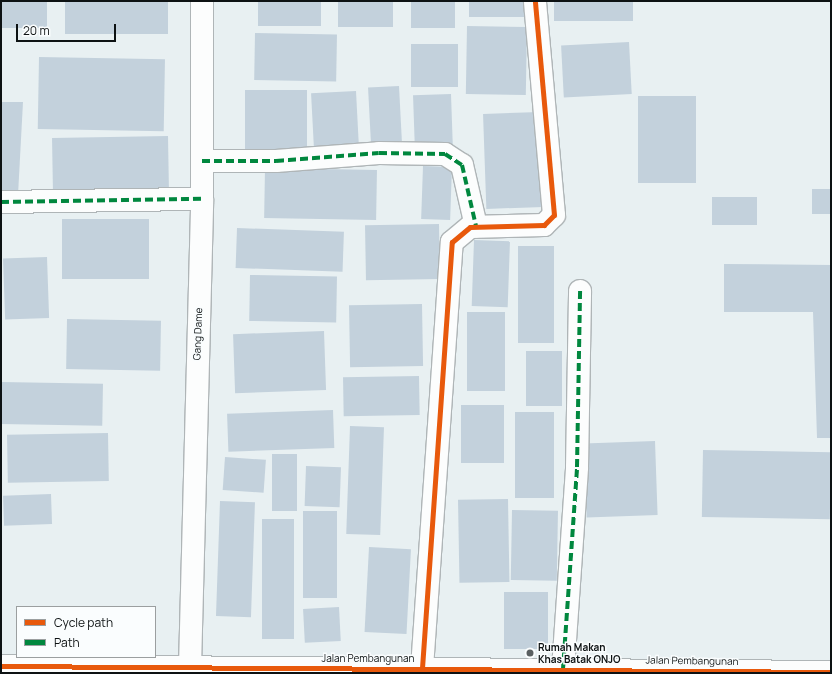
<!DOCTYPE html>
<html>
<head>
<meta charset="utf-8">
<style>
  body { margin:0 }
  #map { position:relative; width:832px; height:674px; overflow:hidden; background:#e8f0f2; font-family:Manrope,sans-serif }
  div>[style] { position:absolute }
  .building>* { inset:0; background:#c3d1dc; transform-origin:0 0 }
  .roads { filter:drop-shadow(1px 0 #afb5b7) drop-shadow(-1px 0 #afb5b7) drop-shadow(0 1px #afb5b7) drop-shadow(0 -1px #afb5b7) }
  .street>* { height:22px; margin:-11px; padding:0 11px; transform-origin:11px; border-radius:11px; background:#fcfdfd }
  .secondary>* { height:22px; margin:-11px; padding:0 11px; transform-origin:11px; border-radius:11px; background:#fcfdfd }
  .quiet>* { height:4px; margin-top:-2px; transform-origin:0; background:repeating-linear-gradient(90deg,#00873e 0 8px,transparent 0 12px) }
  .cycleway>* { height:5px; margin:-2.5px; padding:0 2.5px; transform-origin:2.5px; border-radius:2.5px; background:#e8590c }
  .dots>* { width:11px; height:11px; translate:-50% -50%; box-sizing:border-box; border:2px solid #fafdfe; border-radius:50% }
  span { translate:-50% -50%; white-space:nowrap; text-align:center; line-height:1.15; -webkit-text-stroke:3px #fafdfe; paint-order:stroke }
  .street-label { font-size:10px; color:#0d1213 }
  .poi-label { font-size:10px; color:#0d1213; font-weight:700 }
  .left { translate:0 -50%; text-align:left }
  .frame { position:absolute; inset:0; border:2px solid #0d1213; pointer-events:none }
  .legend { position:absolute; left:16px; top:606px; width:140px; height:52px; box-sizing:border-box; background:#fafdfe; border:1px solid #9b9fa0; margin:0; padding:5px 7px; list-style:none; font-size:12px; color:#0d1213 }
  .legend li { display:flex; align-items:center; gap:8px; height:20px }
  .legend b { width:20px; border:1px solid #9b9fa0 }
  .scale { position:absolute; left:16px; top:24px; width:100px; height:18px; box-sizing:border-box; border:2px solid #0d1213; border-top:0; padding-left:5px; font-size:12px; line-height:14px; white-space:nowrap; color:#0d1213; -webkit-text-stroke:3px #fafdfe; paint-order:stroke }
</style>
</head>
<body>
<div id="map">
  <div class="building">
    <div style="left:1px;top:1px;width:46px;height:27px"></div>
    <div style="left:65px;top:1px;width:103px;height:33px"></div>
    <div style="left:258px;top:1px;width:63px;height:25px"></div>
    <div style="left:338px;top:1px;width:55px;height:26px"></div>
    <div style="left:411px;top:1px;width:44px;height:27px"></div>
    <div style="left:469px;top:1px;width:56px;height:16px"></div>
    <div style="left:554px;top:1px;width:79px;height:20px"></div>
    <div style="left:467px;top:26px;width:60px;height:68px;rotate:1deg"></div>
    <div style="left:255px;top:33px;width:82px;height:47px;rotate:1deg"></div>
    <div style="left:629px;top:42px;width:52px;height:68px;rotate:87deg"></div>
    <div style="left:411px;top:44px;width:47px;height:43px"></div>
    <div style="left:39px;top:57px;width:126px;height:72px;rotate:1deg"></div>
    <div style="left:399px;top:86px;width:58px;height:31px;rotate:87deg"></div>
    <div style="left:245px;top:90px;width:62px;height:60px"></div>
    <div style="left:356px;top:91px;width:60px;height:45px;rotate:87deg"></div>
    <div style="left:451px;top:94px;width:53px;height:38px;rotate:88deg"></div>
    <div style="left:638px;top:96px;width:58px;height:87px"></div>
    <div style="clip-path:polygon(1px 102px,23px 102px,18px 195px,1px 195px)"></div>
    <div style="left:540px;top:112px;width:95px;height:57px;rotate:88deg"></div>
    <div style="left:168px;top:136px;width:53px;height:116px;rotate:89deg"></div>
    <div style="left:423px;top:166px;width:29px;height:53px;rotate:2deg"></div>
    <div style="left:265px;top:168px;width:112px;height:50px;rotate:1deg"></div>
    <div style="left:812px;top:189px;width:19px;height:25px"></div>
    <div style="left:757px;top:197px;width:28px;height:45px;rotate:90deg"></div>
    <div style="left:62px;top:219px;width:87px;height:60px"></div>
    <div style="left:439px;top:224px;width:55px;height:74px;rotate:89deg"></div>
    <div style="left:237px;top:228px;width:107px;height:40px;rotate:2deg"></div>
    <div style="left:474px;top:240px;width:36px;height:66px;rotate:2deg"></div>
    <div style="left:518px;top:246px;width:36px;height:97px"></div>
    <div style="left:47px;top:257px;width:61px;height:44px;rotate:88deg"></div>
    <div style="clip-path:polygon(724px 264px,831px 265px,831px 438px,817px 438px,813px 312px,724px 312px)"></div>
    <div style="left:250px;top:275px;width:87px;height:46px;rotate:1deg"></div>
    <div style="left:422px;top:304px;width:62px;height:73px;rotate:89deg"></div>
    <div style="left:467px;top:312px;width:38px;height:79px"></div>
    <div style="left:67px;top:319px;width:94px;height:50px;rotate:1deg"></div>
    <div style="left:324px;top:331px;width:59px;height:91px;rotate:88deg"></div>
    <div style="left:526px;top:351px;width:36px;height:55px"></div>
    <div style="left:419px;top:376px;width:39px;height:76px;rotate:89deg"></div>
    <div style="left:1px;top:382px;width:102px;height:42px;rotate:1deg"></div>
    <div style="left:461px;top:405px;width:43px;height:58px"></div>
    <div style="left:333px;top:410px;width:38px;height:106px;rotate:88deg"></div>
    <div style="left:515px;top:412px;width:39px;height:86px"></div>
    <div style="left:350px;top:426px;width:34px;height:108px;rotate:2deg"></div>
    <div style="left:108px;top:433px;width:48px;height:101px;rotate:89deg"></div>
    <div style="left:655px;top:441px;width:74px;height:71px;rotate:88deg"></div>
    <div style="left:703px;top:450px;width:128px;height:67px;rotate:1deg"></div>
    <div style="left:272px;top:454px;width:25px;height:57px"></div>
    <div style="left:225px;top:457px;width:41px;height:33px;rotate:4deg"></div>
    <div style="left:306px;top:466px;width:35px;height:40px;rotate:2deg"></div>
    <div style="left:51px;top:494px;width:30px;height:48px;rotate:88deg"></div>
    <div style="left:508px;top:499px;width:83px;height:50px;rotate:89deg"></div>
    <div style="left:220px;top:501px;width:35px;height:115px;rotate:2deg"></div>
    <div style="left:512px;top:510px;width:46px;height:70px;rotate:1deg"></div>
    <div style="left:303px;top:511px;width:34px;height:87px"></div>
    <div style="left:262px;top:519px;width:32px;height:120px"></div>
    <div style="left:369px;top:547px;width:42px;height:85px;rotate:3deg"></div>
    <div style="left:504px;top:592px;width:44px;height:57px"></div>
    <div style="left:339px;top:607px;width:34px;height:36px;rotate:87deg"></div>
  </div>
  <div class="roads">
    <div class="street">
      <div style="left:202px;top:161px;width:74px"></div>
      <div style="left:276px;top:161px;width:103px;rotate:-4.4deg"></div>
      <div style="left:379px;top:153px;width:66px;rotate:0.9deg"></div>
      <div style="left:445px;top:154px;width:20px;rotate:33deg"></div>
      <div style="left:462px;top:165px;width:63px;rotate:77.1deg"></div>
      <div style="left:1px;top:202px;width:201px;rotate:-0.9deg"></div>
      <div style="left:190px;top:667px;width:468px;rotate:-88.5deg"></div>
      <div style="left:202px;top:199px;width:198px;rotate:-90deg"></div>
      <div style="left:422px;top:668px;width:427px;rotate:-86deg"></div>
      <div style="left:452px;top:242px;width:23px;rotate:-40deg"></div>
      <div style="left:470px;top:227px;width:74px;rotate:-1.5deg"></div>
      <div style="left:544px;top:225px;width:14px;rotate:-45deg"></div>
      <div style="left:554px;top:215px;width:215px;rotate:-95.1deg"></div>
      <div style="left:563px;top:669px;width:202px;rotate:-86deg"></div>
      <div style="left:577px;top:467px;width:176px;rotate:-89deg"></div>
    </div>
    <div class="secondary">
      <div style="left:1px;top:666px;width:830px;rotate:0.41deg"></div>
    </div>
  </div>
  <div class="quiet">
    <div style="left:202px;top:161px;width:74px"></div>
    <div style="left:276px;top:161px;width:103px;rotate:-4.4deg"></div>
    <div style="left:379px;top:153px;width:66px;rotate:0.9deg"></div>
    <div style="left:445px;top:154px;width:20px;rotate:33deg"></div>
    <div style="left:462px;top:165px;width:63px;rotate:77.1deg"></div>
    <div style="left:1px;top:202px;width:201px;rotate:-0.9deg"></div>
    <div style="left:563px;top:669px;width:202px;rotate:-86deg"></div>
    <div style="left:577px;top:467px;width:176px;rotate:-89deg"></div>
  </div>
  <div class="cycleway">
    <div style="left:1px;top:666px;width:830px;rotate:0.41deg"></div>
    <div style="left:422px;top:668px;width:427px;rotate:-86deg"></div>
    <div style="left:452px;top:242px;width:23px;rotate:-40deg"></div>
    <div style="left:470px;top:227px;width:74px;rotate:-1.5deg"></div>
    <div style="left:544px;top:225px;width:14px;rotate:-45deg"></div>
    <div style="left:554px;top:215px;width:215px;rotate:-95.1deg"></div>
  </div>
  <div class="dots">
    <div style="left:530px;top:653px;background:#5a6061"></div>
  </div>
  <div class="street-label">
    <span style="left:198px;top:334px;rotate:-88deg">Gang Dame</span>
    <span style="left:368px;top:659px">Jalan Pembangunan</span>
    <span style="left:692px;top:661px;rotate:1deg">Jalan Pembangunan</span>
  </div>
  <div class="poi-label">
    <span class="left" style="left:538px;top:653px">Rumah Makan<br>Khas Batak ONJO</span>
  </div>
  <div class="frame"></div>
  <ul class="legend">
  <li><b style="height:5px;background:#e8590c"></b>Cycle path</li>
  <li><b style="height:5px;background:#00873e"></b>Path</li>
  </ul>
  <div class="scale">20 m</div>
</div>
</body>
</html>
